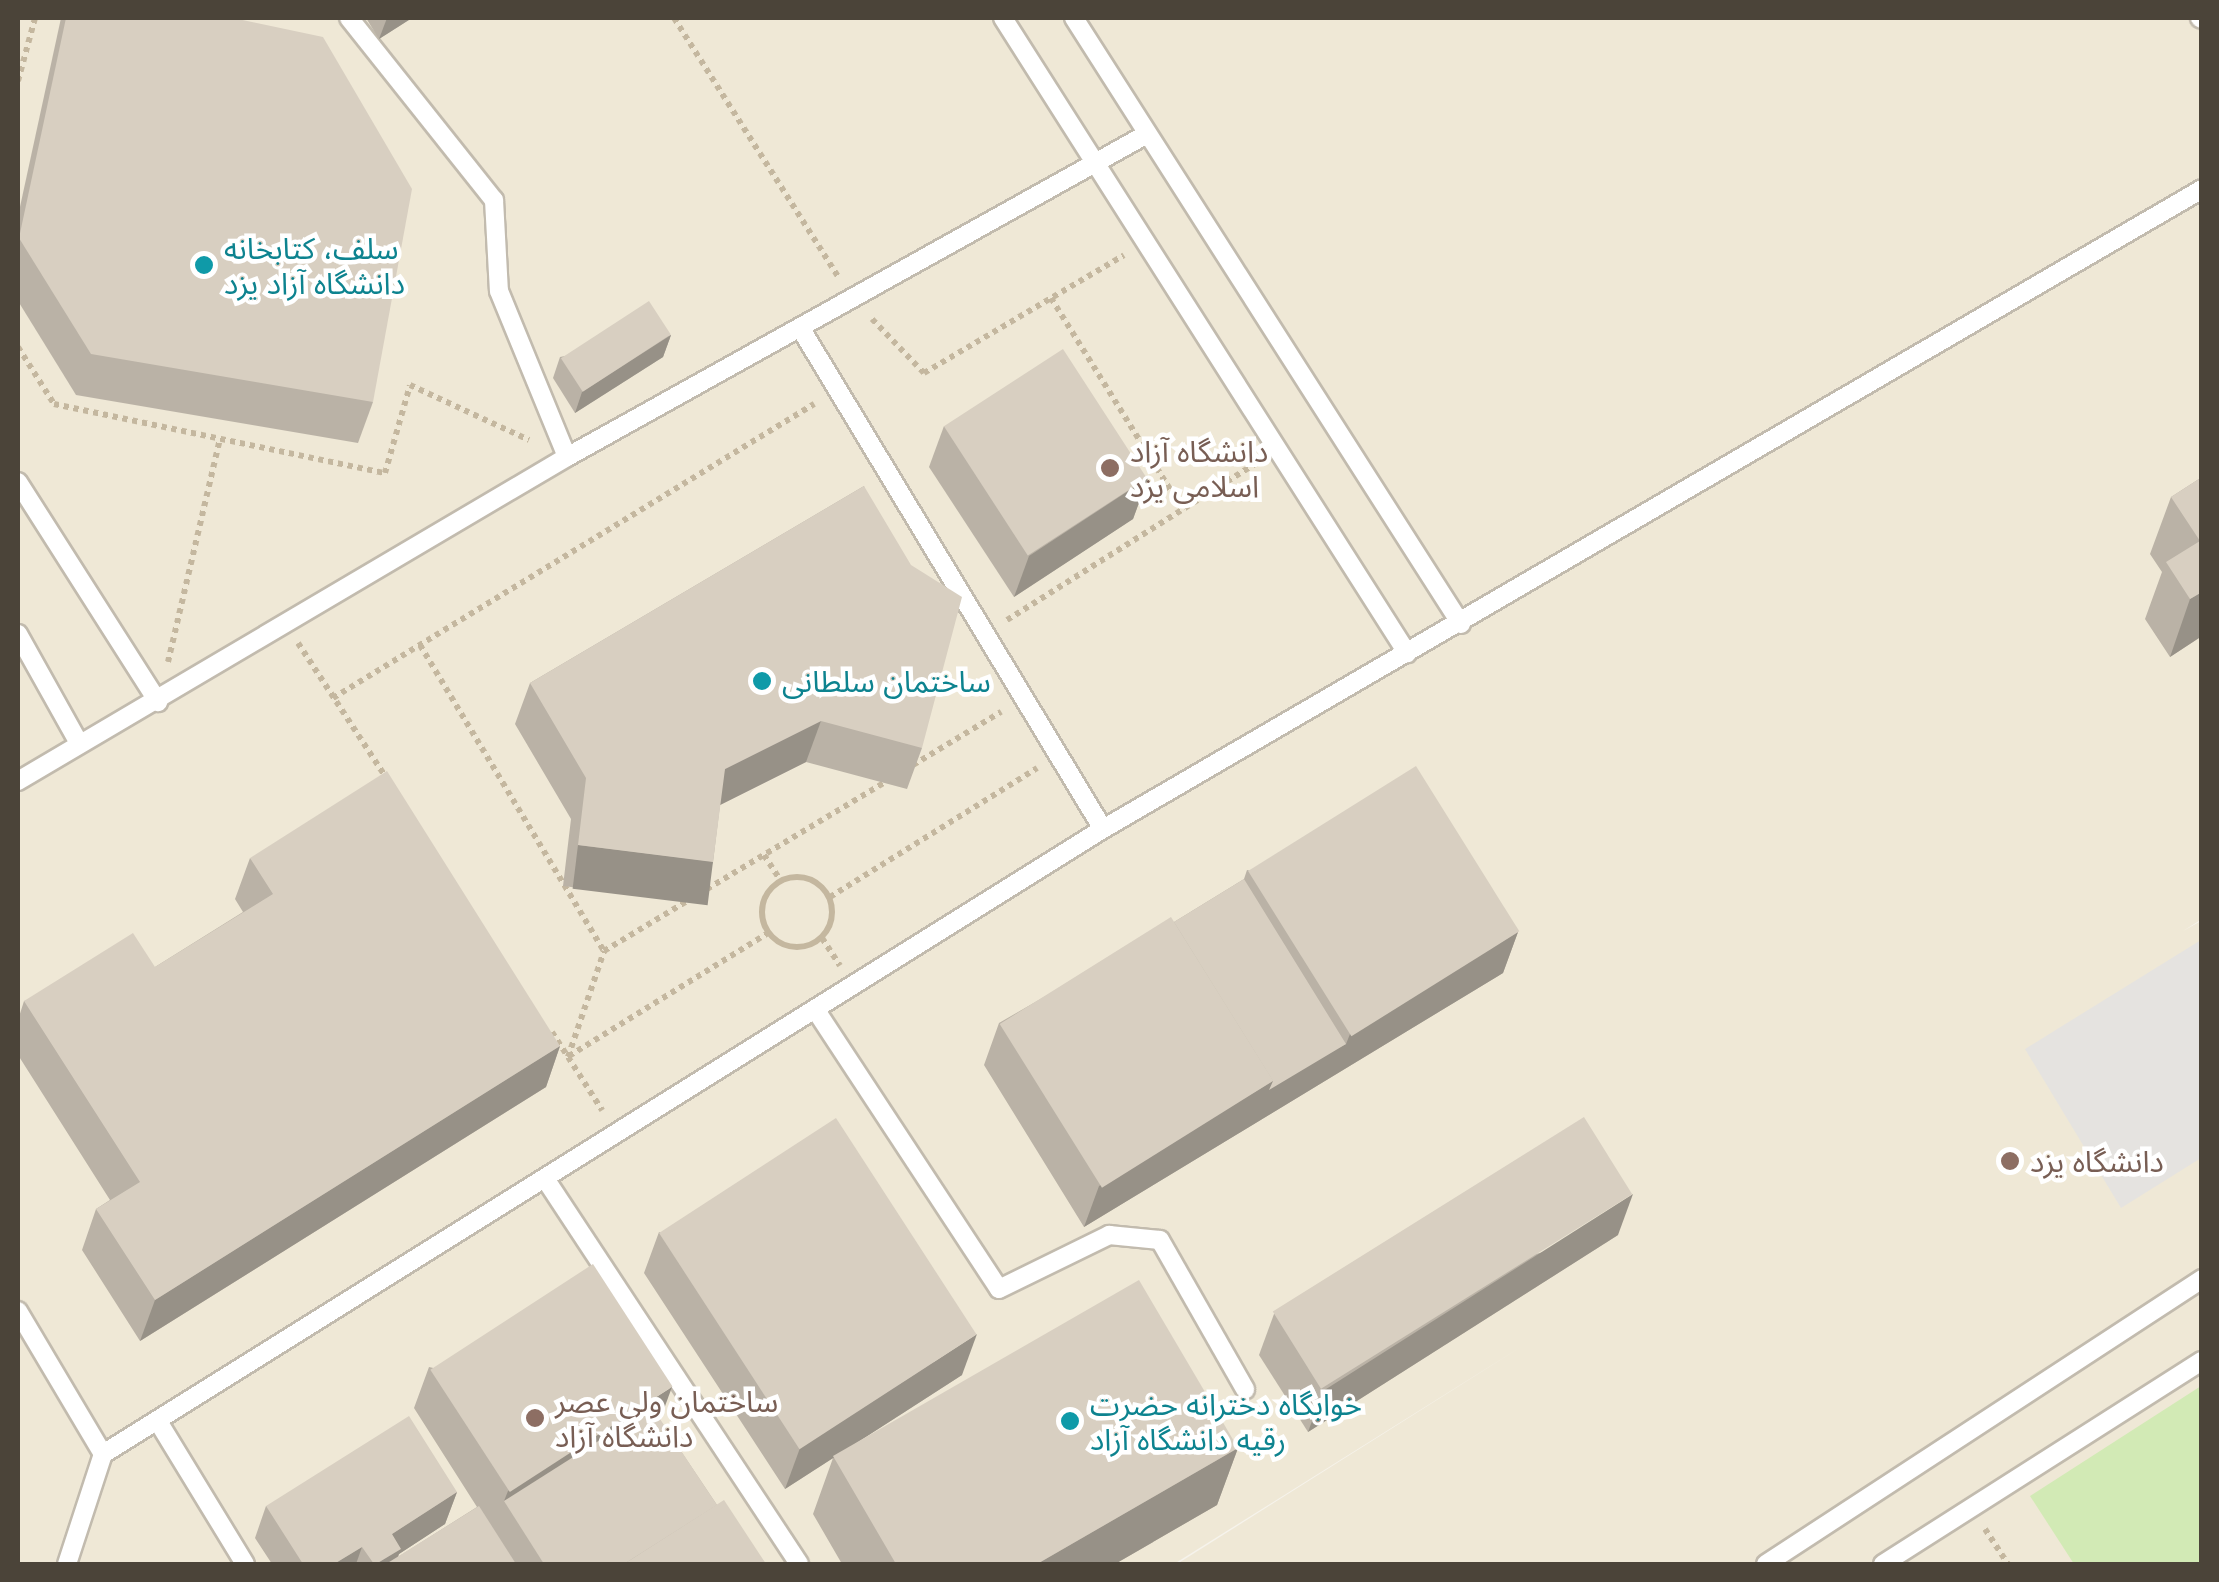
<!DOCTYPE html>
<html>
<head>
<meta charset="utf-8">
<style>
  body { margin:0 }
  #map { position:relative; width:2219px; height:1582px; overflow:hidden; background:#f6f3ec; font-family:Inter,"Noto Sans Arabic",sans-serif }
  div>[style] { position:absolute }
  .education>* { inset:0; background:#efe8d6 }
  .green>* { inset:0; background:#d2eab5 }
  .parking>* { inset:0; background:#e5e3e0 }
  .path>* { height:6px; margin-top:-3px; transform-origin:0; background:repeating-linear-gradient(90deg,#c4b79f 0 5px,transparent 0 10px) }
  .path>.ring { margin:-3px; padding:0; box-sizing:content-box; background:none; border:6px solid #c4b79f; border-radius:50% }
  .roads { filter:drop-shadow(2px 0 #c2bbae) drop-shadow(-2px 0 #c2bbae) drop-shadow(0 2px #c2bbae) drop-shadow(0 -2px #c2bbae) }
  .service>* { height:18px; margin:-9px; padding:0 9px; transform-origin:9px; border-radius:9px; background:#fff }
  .wall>* { inset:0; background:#bab2a6 }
  .shaded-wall>* { inset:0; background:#979187; transform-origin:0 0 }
  .building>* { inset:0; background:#d8cfc1; transform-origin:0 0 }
  .dots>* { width:28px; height:28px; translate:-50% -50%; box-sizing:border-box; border:5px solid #fff; border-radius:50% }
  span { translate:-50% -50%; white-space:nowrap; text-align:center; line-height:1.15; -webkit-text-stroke:9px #fff; paint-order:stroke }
  .culture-label { font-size:30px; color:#0d838f }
  .left { translate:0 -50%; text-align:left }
  .education-label { font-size:30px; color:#785e54 }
  .frame { position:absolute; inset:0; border:20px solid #4b4439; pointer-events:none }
</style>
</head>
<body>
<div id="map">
  <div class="education">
    <div style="clip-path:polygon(18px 18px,2201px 18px,2202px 919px,2183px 931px,2201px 921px,2201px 1564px,1177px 1564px,1567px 1318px,1174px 1564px,18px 1564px)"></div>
  </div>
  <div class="green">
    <div style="clip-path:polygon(2201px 1386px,2201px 1564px,2074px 1564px,2030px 1496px)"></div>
  </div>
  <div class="parking">
    <div style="clip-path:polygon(2201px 940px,2201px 1158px,2121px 1208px,2025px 1049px)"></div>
  </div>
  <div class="path">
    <div style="left:674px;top:18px;width:308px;rotate:57.6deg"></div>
    <div style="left:18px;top:81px;width:65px;rotate:-74.9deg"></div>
    <div style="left:1051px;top:298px;width:250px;rotate:58.1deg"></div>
    <div style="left:872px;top:319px;width:75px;rotate:46.1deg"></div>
    <div style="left:924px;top:373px;width:232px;rotate:-30.5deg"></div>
    <div style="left:18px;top:347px;width:67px;rotate:57.7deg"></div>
    <div style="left:54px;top:404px;width:338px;rotate:11.8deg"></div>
    <div style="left:385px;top:473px;width:91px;rotate:-74.1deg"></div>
    <div style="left:410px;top:385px;width:131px;rotate:24.8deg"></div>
    <div style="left:1007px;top:620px;width:293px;rotate:-32.2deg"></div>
    <div style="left:298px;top:643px;width:163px;rotate:56.8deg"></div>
    <div style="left:420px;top:645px;width:357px;rotate:59deg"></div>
    <div style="left:168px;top:662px;width:229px;rotate:-76.9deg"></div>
    <div style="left:333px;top:698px;width:564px;rotate:-31.43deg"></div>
    <div style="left:913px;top:765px;width:103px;rotate:-31.1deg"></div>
    <div style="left:764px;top:855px;width:30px;rotate:57deg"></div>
    <div class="ring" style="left:762px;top:877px;width:64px;height:64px"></div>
    <div style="left:830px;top:897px;width:244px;rotate:-31.9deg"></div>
    <div style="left:822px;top:938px;width:33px;rotate:57deg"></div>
    <div style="left:552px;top:1032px;width:93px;rotate:57.3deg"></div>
    <div style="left:569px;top:1056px;width:234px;rotate:-31.7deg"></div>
    <div style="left:568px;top:1057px;width:112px;rotate:-71.2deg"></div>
    <div style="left:604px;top:951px;width:334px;rotate:-31deg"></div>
    <div style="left:1985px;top:1529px;width:42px;rotate:56.7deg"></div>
  </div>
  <div class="roads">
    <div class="service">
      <div style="left:349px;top:18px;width:233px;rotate:51.5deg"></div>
      <div style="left:494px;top:200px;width:91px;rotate:86.9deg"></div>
      <div style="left:499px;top:291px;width:179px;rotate:67.7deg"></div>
      <div style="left:1003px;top:18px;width:753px;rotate:57.53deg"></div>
      <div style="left:1074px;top:18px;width:719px;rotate:57.44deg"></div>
      <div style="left:2200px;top:18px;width:2px;rotate:27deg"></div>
      <div style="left:801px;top:329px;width:584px;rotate:58.87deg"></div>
      <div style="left:18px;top:482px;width:261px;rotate:57.5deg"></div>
      <div style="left:18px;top:634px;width:125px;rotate:60.8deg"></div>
      <div style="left:18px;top:781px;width:637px;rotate:-30.55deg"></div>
      <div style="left:567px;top:457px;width:664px;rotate:-29.11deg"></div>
      <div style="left:817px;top:1012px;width:331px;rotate:56.7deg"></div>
      <div style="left:999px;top:1289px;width:123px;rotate:-26.1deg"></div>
      <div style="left:1109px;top:1235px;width:51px;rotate:5.6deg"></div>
      <div style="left:1160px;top:1240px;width:172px;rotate:60.3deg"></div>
      <div style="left:548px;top:1183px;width:456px;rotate:56.6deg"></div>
      <div style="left:18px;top:1311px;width:166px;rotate:59.3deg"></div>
      <div style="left:159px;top:1423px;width:165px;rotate:58.6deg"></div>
      <div style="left:67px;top:1564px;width:116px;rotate:-71.9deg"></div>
      <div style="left:103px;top:1454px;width:1179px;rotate:-32.01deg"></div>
      <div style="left:1103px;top:829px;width:1272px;rotate:-30.21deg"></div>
      <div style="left:1766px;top:1564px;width:521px;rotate:-33.17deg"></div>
      <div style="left:1883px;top:1564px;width:378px;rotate:-32.5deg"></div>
    </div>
  </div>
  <div class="wall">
    <div style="clip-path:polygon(61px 18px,233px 18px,373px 402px,358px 443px,76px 395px,18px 301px,18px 216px)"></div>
    <div style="clip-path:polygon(366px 18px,412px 18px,379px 39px)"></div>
    <div style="clip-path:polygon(671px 335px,663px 357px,575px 413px,553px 378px,560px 357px)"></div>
    <div style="clip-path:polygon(944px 426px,1148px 478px,1133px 519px,1014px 597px,929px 467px)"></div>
    <div style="clip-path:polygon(2202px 477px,2202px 636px,2170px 657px,2145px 619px,2162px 572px,2150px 554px,2171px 497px)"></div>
    <div style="clip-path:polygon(864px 486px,922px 748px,907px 789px,806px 762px,720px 805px,713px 862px,698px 903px,563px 886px,571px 819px,515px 724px,530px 683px)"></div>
    <div style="clip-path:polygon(250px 858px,560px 1046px,546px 1087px,140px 1341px,82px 1250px,96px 1209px,110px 1200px,18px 1055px,18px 1020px,24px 1001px,155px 967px,243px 912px,235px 899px)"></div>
    <div style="clip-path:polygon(1247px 870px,1518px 932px,1503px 973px,1084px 1227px,984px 1065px,999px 1023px,1174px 922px,1244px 879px)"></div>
    <div style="clip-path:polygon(659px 1232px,962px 1375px,850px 1447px,1238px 1448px,1217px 1505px,1115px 1564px,842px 1564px,813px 1514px,833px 1458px,785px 1489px,644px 1273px)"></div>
    <div style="clip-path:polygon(1618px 1235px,1308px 1432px,1259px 1355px,1274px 1314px)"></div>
    <div style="clip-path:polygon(429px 1367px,660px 1420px,717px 1505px,766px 1564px,272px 1564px,255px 1538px,266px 1506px,457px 1492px,445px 1524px,399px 1554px,398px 1557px,477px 1507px,414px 1408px)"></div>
  </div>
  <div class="shaded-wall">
    <div style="clip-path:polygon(387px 18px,412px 18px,379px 39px)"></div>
    <div style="clip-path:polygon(671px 335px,663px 357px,575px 413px,582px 392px)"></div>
    <div style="clip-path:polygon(1148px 478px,1133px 519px,1014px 597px,1029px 556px)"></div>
    <div style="clip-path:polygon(2202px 592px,2202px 636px,2170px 657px,2190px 599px)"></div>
    <div style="clip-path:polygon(821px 721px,806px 762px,710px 810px,725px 769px)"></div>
    <div style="left:578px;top:845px;width:136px;height:44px;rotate:7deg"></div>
    <div style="clip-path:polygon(1518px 932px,1503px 973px,1084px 1227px,1099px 1186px,1273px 1081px,1346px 1044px,1350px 1034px)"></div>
    <div style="clip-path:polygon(560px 1046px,546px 1087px,140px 1341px,155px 1300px)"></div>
    <div style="clip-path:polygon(1633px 1194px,1618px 1235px,1308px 1432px,1323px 1391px)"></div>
    <div style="clip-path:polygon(977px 1334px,962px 1375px,785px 1489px,800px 1448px)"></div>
    <div style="clip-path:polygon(672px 1387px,657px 1428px,504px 1501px,508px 1491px)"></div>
    <div style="clip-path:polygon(1238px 1448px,1217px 1505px,1115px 1564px,1037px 1564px)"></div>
    <div style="clip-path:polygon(457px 1492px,445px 1524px,399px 1554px,395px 1564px,376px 1564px,392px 1534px)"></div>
    <div style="clip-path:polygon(362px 1547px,356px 1564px,334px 1564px)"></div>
  </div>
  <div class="building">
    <div style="clip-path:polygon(66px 18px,233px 18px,323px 37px,412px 189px,373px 402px,91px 354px,19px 238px)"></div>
    <div style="left:649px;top:301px;width:40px;height:105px;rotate:57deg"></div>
    <div style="left:1063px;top:349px;width:154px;height:142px;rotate:57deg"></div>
    <div style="clip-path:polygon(2202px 477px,2202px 592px,2190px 599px,2166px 562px,2200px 541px,2171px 497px)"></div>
    <div style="clip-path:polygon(864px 486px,911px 565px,962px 597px,922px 748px,821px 721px,725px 769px,713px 862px,578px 845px,586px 778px,530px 683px)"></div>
    <div style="left:1416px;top:766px;width:195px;height:198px;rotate:58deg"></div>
    <div style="clip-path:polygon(387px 771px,560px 1046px,155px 1300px,96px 1209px,140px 1182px,24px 1001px,133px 933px,155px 967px,273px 894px,250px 858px)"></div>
    <div style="clip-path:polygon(1244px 879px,1346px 1044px,1269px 1090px,1273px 1081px,1174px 922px)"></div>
    <div style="left:1171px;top:917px;width:193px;height:202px;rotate:58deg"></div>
    <div style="left:1584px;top:1117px;width:91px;height:367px;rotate:58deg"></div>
    <div style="left:836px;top:1118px;width:258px;height:211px;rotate:57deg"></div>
    <div style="left:593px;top:1264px;width:146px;height:194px;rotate:57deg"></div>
    <div style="clip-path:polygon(1139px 1280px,1238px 1448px,1037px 1564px,896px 1564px,833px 1456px)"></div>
    <div style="clip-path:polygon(652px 1407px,717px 1505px,624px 1564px,544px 1564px,504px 1501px)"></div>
    <div style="clip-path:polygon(409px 1416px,457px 1492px,392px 1534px,401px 1549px,376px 1564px,374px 1564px,362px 1547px,334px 1564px,303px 1564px,266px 1506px)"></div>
    <div style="clip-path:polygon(724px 1500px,766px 1564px,624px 1564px)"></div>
    <div style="clip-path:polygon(479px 1506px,516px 1564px,386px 1564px)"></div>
  </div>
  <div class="dots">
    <div style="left:204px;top:265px;background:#0f9aa8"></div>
    <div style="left:1110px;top:468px;background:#8d6e63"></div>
    <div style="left:762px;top:681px;background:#0f9aa8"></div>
    <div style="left:2010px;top:1161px;background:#8d6e63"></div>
    <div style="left:535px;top:1418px;background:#8d6e63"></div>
    <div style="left:1070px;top:1421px;background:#0f9aa8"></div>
  </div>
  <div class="culture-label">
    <span class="left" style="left:224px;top:265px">سلف، کتابخانه<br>دانشگاه آزاد یزد</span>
    <span class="left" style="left:782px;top:681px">ساختمان سلطانی</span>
    <span class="left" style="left:1090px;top:1421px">خوابگاه دخترانه حضرت<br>رقیه دانشگاه آزاد</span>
  </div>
  <div class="education-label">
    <span class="left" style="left:1130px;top:468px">دانشگاه آزاد<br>اسلامی یزد</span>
    <span class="left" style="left:2030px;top:1161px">دانشگاه یزد</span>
    <span class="left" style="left:555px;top:1418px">ساختمان ولی عصر<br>دانشگاه آزاد</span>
  </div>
  <div class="frame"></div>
</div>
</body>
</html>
